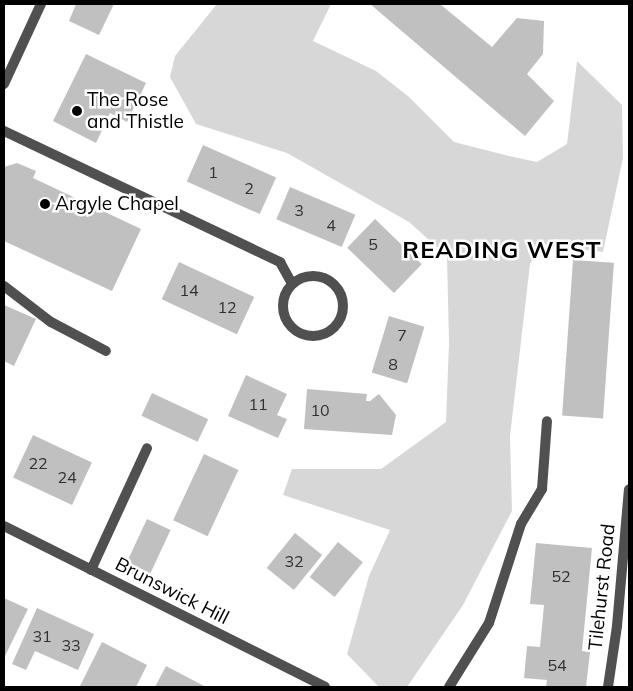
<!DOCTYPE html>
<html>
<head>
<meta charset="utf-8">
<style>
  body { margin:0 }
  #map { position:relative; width:633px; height:691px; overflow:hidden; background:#fff; font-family:Mulish,sans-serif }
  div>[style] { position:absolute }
  .green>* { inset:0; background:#d7d7d7 }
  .building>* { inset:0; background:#c0c0c0; transform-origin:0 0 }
  .service>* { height:10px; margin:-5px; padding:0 5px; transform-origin:5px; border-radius:5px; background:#505050 }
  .minor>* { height:10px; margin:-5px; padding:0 5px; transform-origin:5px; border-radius:5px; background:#505050 }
  .minor>.ring { margin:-5px; padding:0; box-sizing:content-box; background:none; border:10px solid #505050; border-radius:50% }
  .tertiary>* { height:10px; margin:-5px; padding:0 5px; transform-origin:5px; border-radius:5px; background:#505050 }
  .dots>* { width:14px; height:14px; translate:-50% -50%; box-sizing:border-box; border:2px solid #fff; border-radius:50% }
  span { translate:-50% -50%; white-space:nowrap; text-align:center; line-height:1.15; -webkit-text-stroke:5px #fff; paint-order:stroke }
  .number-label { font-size:16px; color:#303030 }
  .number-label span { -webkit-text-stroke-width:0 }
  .poi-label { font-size:19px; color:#000 }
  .left { translate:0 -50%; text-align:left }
  .street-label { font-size:19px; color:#000 }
  .district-label { font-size:24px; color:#000; font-weight:700; letter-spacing:1px }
  .frame { position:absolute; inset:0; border:5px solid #000; pointer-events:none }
</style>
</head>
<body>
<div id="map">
  <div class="green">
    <div style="clip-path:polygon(217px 4px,331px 4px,313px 41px,376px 71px,409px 97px,454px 142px,509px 156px,537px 162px,567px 144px,577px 61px,622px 105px,623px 158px,603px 252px,542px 244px,530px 264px,510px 436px,512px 511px,463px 605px,407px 687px,379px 687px,347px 654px,369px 576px,390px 530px,283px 495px,292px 469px,381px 469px,446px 422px,449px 343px,447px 256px,409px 222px,287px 153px,196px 124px,170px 77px,175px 56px)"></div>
  </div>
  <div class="building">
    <div style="clip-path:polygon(76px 4px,114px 4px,99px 35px,69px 21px)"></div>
    <div style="clip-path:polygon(370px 4px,440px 4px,492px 47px,517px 18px,544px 21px,543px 54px,527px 74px,554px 101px,525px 136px)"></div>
    <div style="clip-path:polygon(86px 54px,146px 83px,127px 122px,110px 113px,96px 143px,53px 121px)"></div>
    <div style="left:203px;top:145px;width:80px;height:40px;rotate:24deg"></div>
    <div style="clip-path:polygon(17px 163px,36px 171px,33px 178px,141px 229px,112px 291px,4px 241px,4px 167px)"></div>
    <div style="left:290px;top:187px;width:71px;height:35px;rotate:23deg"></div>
    <div style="left:375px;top:219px;width:65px;height:40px;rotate:44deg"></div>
    <div style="left:573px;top:260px;width:41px;height:156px;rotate:4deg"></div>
    <div style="left:179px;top:262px;width:83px;height:41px;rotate:25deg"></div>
    <div style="clip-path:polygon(4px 305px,36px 319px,14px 366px,4px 361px)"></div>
    <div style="left:389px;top:316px;width:37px;height:59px;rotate:17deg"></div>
    <div style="clip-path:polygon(246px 375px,287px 394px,277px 415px,287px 419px,278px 438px,228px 416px)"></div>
    <div style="clip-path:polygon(307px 389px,367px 394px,366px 401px,370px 401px,379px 394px,396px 415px,392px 435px,304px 429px)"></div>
    <div style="left:152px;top:393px;width:62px;height:25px;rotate:25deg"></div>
    <div style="left:33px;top:435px;width:65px;height:47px;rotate:25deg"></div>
    <div style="left:204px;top:454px;width:38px;height:73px;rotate:25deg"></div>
    <div style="left:147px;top:519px;width:26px;height:56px;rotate:25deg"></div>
    <div style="left:295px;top:533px;width:35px;height:45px;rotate:39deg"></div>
    <div style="left:338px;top:542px;width:32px;height:45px;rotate:39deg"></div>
    <div style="clip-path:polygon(536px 543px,592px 548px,582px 651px,590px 652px,586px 687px,546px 687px,547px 680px,524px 678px,527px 646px,540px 647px,544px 605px,530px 604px)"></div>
    <div style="clip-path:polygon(4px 598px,28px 609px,4px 658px)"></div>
    <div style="clip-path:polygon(37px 608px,94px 634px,78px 670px,35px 651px,26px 670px,12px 664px)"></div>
    <div style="clip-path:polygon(102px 642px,147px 665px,136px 687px,80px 686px)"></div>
    <div style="clip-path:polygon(166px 666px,206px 687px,155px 687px)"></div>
  </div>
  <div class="service">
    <div style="left:4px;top:286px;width:59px;rotate:37.5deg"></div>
    <div style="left:51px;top:322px;width:62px;rotate:27.8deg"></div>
    <div style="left:91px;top:570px;width:134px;rotate:-65.3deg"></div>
    <div style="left:449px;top:687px;width:75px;rotate:-58deg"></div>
    <div style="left:489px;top:623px;width:104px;rotate:-72.1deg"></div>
    <div style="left:521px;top:524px;width:41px;rotate:-59deg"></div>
    <div style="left:542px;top:489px;width:68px;rotate:-85.8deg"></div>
  </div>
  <div class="minor">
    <div style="left:4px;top:84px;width:88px;rotate:-65.2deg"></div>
    <div style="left:4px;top:131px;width:306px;rotate:25.4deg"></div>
    <div style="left:280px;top:262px;width:25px;rotate:61deg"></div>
    <div class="ring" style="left:283px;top:276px;width:50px;height:50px"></div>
    <div style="left:4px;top:526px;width:359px;rotate:26.6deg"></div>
  </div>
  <div class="tertiary">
    <div style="left:608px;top:687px;width:62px;rotate:-81.6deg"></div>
    <div style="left:617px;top:626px;width:137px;rotate:-85deg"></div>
  </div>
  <div class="dots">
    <div style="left:77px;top:111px;background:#000"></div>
    <div style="left:45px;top:204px;background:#000"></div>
  </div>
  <div class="number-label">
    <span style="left:213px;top:172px">1</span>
    <span style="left:249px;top:188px">2</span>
    <span style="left:299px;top:210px">3</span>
    <span style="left:331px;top:225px">4</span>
    <span style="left:373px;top:244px">5</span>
    <span style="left:189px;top:290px">14</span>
    <span style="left:227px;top:307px">12</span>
    <span style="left:402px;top:335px">7</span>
    <span style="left:393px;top:364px">8</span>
    <span style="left:258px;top:404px">11</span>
    <span style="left:320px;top:410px">10</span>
    <span style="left:38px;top:463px">22</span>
    <span style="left:67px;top:477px">24</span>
    <span style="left:294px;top:561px">32</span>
    <span style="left:561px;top:576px">52</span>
    <span style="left:42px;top:636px">31</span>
    <span style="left:71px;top:645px">33</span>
    <span style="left:557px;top:665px">54</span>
  </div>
  <div class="poi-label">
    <span class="left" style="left:87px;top:111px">The Rose<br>and Thistle</span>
    <span class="left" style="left:55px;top:204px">Argyle Chapel</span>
  </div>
  <div class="street-label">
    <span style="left:602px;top:587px;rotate:-84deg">Tilehurst Road</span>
    <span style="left:172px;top:591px;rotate:27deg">Brunswick Hill</span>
  </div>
  <div class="district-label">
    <span style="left:502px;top:250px">READING WEST</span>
  </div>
  <div class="frame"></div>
</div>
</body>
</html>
